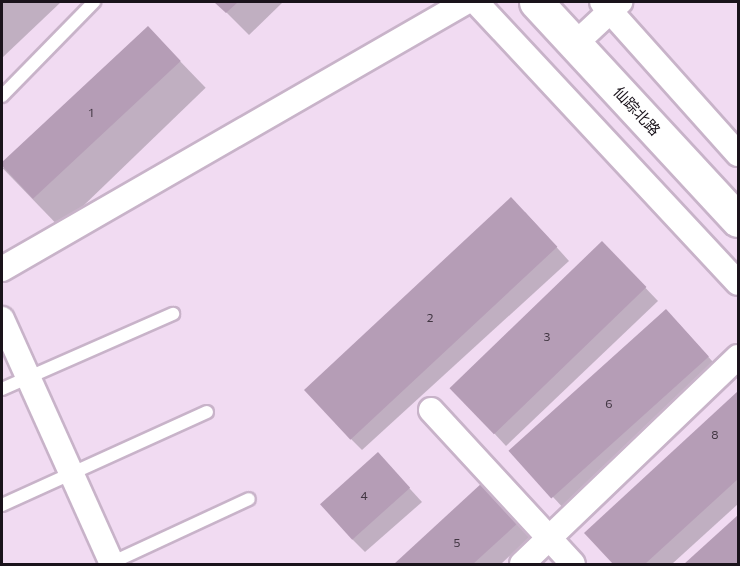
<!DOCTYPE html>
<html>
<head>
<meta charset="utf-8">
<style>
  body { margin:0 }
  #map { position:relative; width:740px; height:566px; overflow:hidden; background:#f1dbf2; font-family:Commissioner,"Noto Sans SC",sans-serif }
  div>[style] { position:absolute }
  .shadow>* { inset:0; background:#0003; transform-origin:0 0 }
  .building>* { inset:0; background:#b59db6; transform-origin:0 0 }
  .roads { filter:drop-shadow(2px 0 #c8b3c9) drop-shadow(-2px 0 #c8b3c9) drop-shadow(0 2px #c8b3c9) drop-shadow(0 -2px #c8b3c9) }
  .service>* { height:12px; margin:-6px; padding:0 6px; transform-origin:6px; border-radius:6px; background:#fff }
  .minor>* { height:24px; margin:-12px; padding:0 12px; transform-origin:12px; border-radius:12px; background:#fff }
  .secondary>* { height:33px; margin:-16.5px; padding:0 16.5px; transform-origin:16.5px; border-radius:16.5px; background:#fff }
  span { translate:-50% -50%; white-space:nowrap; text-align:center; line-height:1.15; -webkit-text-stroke:6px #fff; paint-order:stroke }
  .number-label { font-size:12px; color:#413642 }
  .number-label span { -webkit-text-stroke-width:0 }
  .street-label { font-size:15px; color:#1a131b }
  .frame { position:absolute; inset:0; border:3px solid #1a131b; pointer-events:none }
</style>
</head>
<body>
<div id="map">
  <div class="shadow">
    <div style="clip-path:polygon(2px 2px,61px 2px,2px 58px)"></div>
    <div style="clip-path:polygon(216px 2px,283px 2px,249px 35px)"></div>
    <div style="left:148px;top:28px;width:83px;height:202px;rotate:46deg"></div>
    <div style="clip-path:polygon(525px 212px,569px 261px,362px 450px,349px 437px)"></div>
    <div style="clip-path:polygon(615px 256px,658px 301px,506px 446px,493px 432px)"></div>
    <div style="clip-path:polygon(679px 324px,721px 371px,567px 512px,511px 452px)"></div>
    <div style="clip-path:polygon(738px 394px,738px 504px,672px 564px,615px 564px,586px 533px)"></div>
    <div style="clip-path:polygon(378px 454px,422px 502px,365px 552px,352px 539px)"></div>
    <div style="clip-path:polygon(483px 484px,531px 536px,501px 564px,396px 564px)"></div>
    <div style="clip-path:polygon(738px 517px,738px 564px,686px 564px)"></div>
  </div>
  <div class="building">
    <div style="clip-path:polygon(214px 2px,238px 2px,226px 13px)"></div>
    <div style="left:148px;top:26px;width:48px;height:202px;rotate:47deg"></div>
    <div style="left:511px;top:197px;width:68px;height:283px;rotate:47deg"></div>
    <div style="left:602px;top:241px;width:64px;height:212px;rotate:46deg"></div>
    <div style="left:666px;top:309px;width:64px;height:212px;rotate:48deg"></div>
    <div style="clip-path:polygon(738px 391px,738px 479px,645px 564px,613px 564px,584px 533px)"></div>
    <div style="left:378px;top:452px;width:48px;height:78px;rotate:48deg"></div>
    <div style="clip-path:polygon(483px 482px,519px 522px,473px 564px,394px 564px)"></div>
    <div style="clip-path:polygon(738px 515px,738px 564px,684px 564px)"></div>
  </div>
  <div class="roads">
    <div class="service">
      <div style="left:2px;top:96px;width:132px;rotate:-45.6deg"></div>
      <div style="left:2px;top:389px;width:187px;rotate:-23.7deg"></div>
      <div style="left:2px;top:505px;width:225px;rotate:-24.4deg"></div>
      <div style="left:109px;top:564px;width:154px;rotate:-24.9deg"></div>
    </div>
    <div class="minor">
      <div style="left:476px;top:2px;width:384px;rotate:47deg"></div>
      <div style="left:602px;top:2px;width:204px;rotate:48.2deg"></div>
      <div style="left:575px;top:44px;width:62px;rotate:-43deg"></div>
      <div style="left:2px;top:269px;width:535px;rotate:-29.92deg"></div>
      <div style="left:2px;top:319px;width:269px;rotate:65.8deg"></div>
      <div style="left:431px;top:410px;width:209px;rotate:47.3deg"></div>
      <div style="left:522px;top:564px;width:299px;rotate:-43.8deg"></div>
    </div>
    <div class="secondary">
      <div style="left:536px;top:2px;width:297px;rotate:47.2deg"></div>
    </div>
  </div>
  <div class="number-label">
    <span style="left:91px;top:113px">1</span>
    <span style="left:430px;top:318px">2</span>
    <span style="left:547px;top:337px">3</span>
    <span style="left:609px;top:404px">6</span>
    <span style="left:715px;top:435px">8</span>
    <span style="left:364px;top:496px">4</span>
    <span style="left:457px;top:543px">5</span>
  </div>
  <div class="street-label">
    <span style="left:637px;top:111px;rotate:47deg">仙踪北路</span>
  </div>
  <div class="frame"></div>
</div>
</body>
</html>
